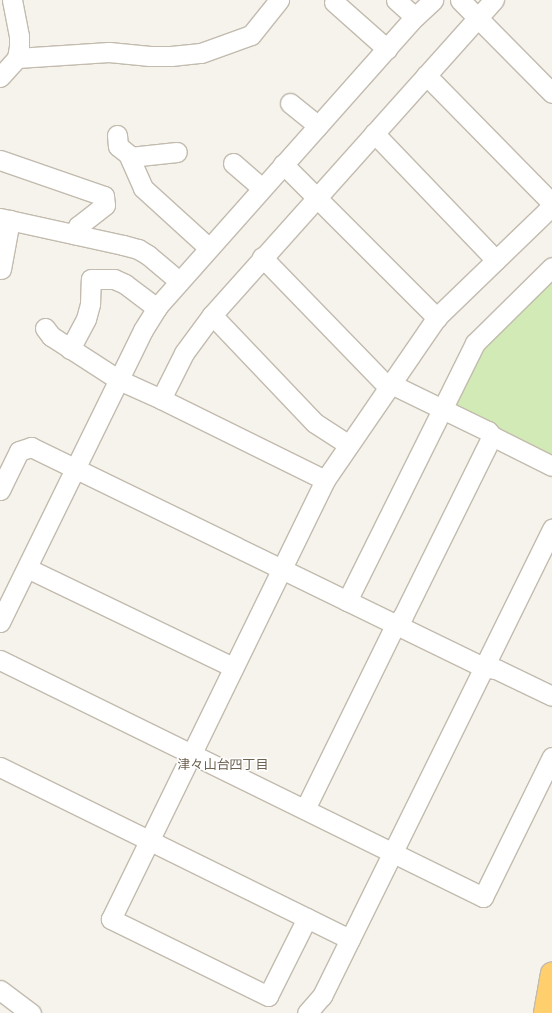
<!DOCTYPE html>
<html>
<head>
<meta charset="utf-8">
<style>
  body { margin:0 }
  #map { position:relative; width:552px; height:1013px; overflow:hidden; background:#f6f3ec; font-family:Jost,"Noto Sans JP",sans-serif }
  div>[style] { position:absolute }
  .green>* { inset:0; background:#d2eab5 }
  .roads { filter:drop-shadow(1px 0 #c2bbae) drop-shadow(-1px 0 #c2bbae) drop-shadow(0 1px #c2bbae) drop-shadow(0 -1px #c2bbae) }
  .minor>* { height:19px; margin:-9.5px; padding:0 9.5px; transform-origin:9.5px; border-radius:9.5px; background:#fff }
  .highway>* { height:22px; margin:-11px; padding:0 11px; transform-origin:11px; border-radius:11px; background:#ffcf6e }
  span { translate:-50% -50%; white-space:nowrap; text-align:center; line-height:1.15; -webkit-text-stroke:3px #fff; paint-order:stroke }
  .neighbourhood-label { font-size:13px; color:#6e6250 }
</style>
</head>
<body>
<div id="map">
  <div class="green">
    <div style="clip-path:polygon(552px 278px,552px 458px,452px 408px,481px 347px)"></div>
  </div>
  <div class="roads">
    <div class="minor">
      <div style="left:396px;top:0;width:25px;rotate:42deg"></div>
      <div style="left:460px;top:0;width:131px;rotate:45.3deg"></div>
      <div style="left:334px;top:2px;width:71px;rotate:41.6deg"></div>
      <div style="left:17px;top:58px;width:92px;rotate:-3.7deg"></div>
      <div style="left:109px;top:52px;width:41px;rotate:5.6deg"></div>
      <div style="left:150px;top:56px;width:21px"></div>
      <div style="left:171px;top:56px;width:30px;rotate:-6deg"></div>
      <div style="left:201px;top:53px;width:53px;rotate:-19.8deg"></div>
      <div style="left:251px;top:35px;width:45px;rotate:-51.3deg"></div>
      <div style="left:426px;top:75px;width:180px;rotate:45.5deg"></div>
      <div style="left:0;top:77px;width:25px;rotate:-48deg"></div>
      <div style="left:17px;top:58px;width:11px;rotate:-80deg"></div>
      <div style="left:19px;top:47px;width:11px;rotate:-90deg"></div>
      <div style="left:19px;top:36px;width:37px;rotate:-101deg"></div>
      <div style="left:290px;top:103px;width:36px;rotate:39deg"></div>
      <div style="left:374px;top:133px;width:176px;rotate:46.2deg"></div>
      <div style="left:117px;top:135px;width:11px;rotate:85deg"></div>
      <div style="left:118px;top:146px;width:13px;rotate:39deg"></div>
      <div style="left:128px;top:154px;width:37px;rotate:66deg"></div>
      <div style="left:143px;top:188px;width:89px;rotate:42.3deg"></div>
      <div style="left:130px;top:157px;width:47px;rotate:-6.1deg"></div>
      <div style="left:0;top:160px;width:110px;rotate:19.1deg"></div>
      <div style="left:104px;top:196px;width:9px;rotate:84deg"></div>
      <div style="left:105px;top:205px;width:34px;rotate:142deg"></div>
      <div style="left:78px;top:226px;width:9px;rotate:111deg"></div>
      <div style="left:233px;top:163px;width:38px;rotate:41deg"></div>
      <div style="left:283px;top:164px;width:218px;rotate:45deg"></div>
      <div style="left:0;top:218px;width:126px;rotate:12.4deg"></div>
      <div style="left:123px;top:245px;width:16px;rotate:15deg"></div>
      <div style="left:138px;top:249px;width:12px;rotate:31deg"></div>
      <div style="left:148px;top:255px;width:40px;rotate:40deg"></div>
      <div style="left:262px;top:257px;width:182px;rotate:45.9deg"></div>
      <div style="left:1px;top:269px;width:50px;rotate:-79.6deg"></div>
      <div style="left:212px;top:315px;width:149px;rotate:46.4deg"></div>
      <div style="left:315px;top:423px;width:40px;rotate:32.9deg"></div>
      <div style="left:45px;top:328px;width:10px;rotate:53deg"></div>
      <div style="left:51px;top:336px;width:81px;rotate:32.9deg"></div>
      <div style="left:119px;top:380px;width:46px;rotate:24.3deg"></div>
      <div style="left:161px;top:399px;width:183px;rotate:26.3deg"></div>
      <div style="left:70px;top:349px;width:34px;rotate:-62deg"></div>
      <div style="left:86px;top:319px;width:16px;rotate:-75deg"></div>
      <div style="left:90px;top:304px;width:25px;rotate:-88deg"></div>
      <div style="left:91px;top:279px;width:23px"></div>
      <div style="left:114px;top:279px;width:12px;rotate:24deg"></div>
      <div style="left:125px;top:284px;width:40px;rotate:37deg"></div>
      <div style="left:391px;top:384px;width:108px;rotate:25.9deg"></div>
      <div style="left:488px;top:431px;width:6px;rotate:51deg"></div>
      <div style="left:492px;top:436px;width:67px;rotate:26.6deg"></div>
      <div style="left:161px;top:399px;width:51px;rotate:-63.4deg"></div>
      <div style="left:184px;top:353px;width:47px;rotate:-53.6deg"></div>
      <div style="left:212px;top:315px;width:423px;rotate:-48.2deg"></div>
      <div style="left:0;top:490px;width:43px;rotate:-64deg"></div>
      <div style="left:19px;top:451px;width:13px;rotate:-18deg"></div>
      <div style="left:31px;top:447px;width:503px;rotate:25.95deg"></div>
      <div style="left:483px;top:667px;width:13px;rotate:9deg"></div>
      <div style="left:496px;top:669px;width:62px;rotate:25.7deg"></div>
      <div style="left:27px;top:568px;width:229px;rotate:25.7deg"></div>
      <div style="left:347px;top:601px;width:288px;rotate:-63.6deg"></div>
      <div style="left:475px;top:343px;width:108px;rotate:-44.6deg"></div>
      <div style="left:0;top:622px;width:325px;rotate:-63.9deg"></div>
      <div style="left:143px;top:330px;width:28px;rotate:-58deg"></div>
      <div style="left:158px;top:306px;width:387px;rotate:-48.4deg"></div>
      <div style="left:415px;top:17px;width:25px;rotate:-43deg"></div>
      <div style="left:0;top:660px;width:538px;rotate:26.14deg"></div>
      <div style="left:483px;top:897px;width:156px;rotate:-63.8deg"></div>
      <div style="left:0;top:767px;width:390px;rotate:26.2deg"></div>
      <div style="left:305px;top:809px;width:205px;rotate:-63.9deg"></div>
      <div style="left:395px;top:625px;width:12px;rotate:-48deg"></div>
      <div style="left:403px;top:616px;width:201px;rotate:-63.7deg"></div>
      <div style="left:307px;top:918px;width:87px;rotate:116.6deg"></div>
      <div style="left:268px;top:996px;width:175px;rotate:-153.9deg"></div>
      <div style="left:111px;top:919px;width:488px;rotate:-64deg"></div>
      <div style="left:325px;top:480px;width:198px;rotate:-55.5deg"></div>
      <div style="left:437px;top:317px;width:160px;rotate:-44deg"></div>
      <div style="left:0;top:990px;width:39px;rotate:37deg"></div>
      <div style="left:307px;top:1013px;width:23px;rotate:-49deg"></div>
      <div style="left:322px;top:996px;width:521px;rotate:-63.78deg"></div>
    </div>
    <div class="highway">
      <div style="left:545px;top:1013px;width:40px;rotate:-80deg"></div>
    </div>
  </div>
  <div class="neighbourhood-label">
    <span style="left:223px;top:765px">津々山台四丁目</span>
  </div>
</div>
</body>
</html>
